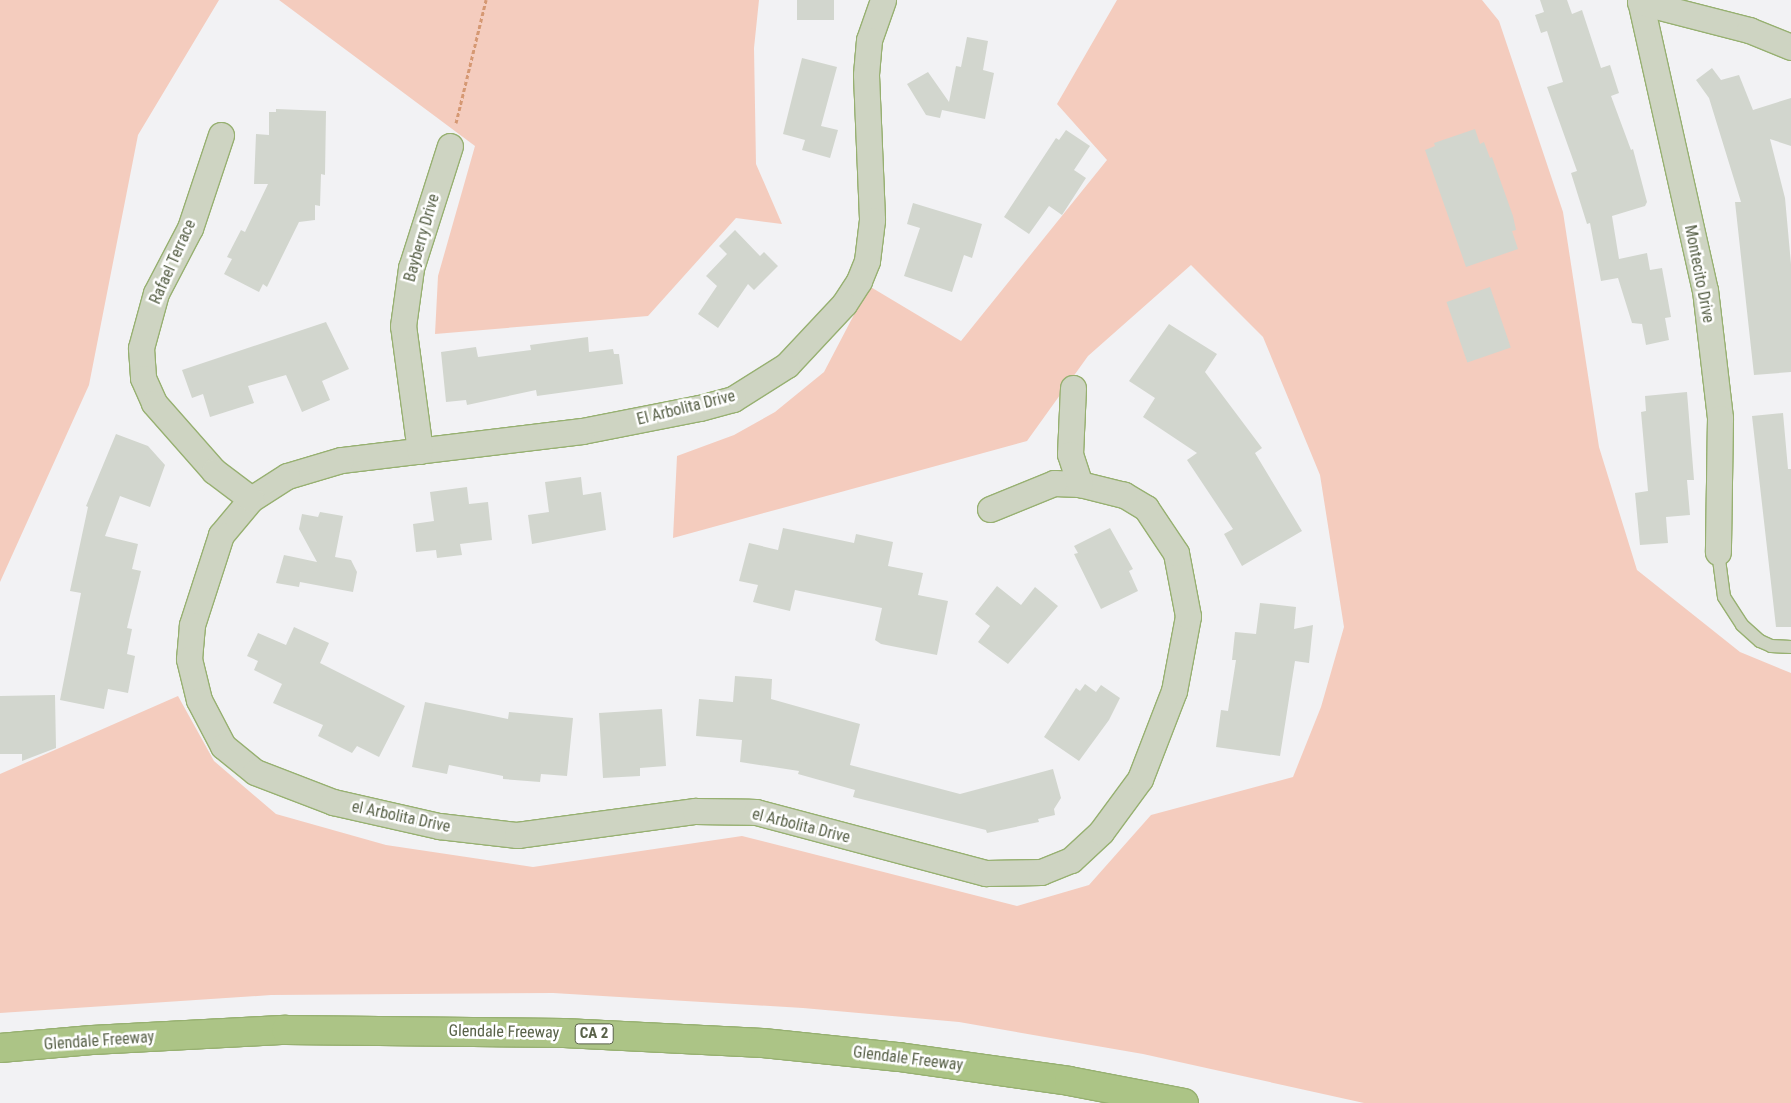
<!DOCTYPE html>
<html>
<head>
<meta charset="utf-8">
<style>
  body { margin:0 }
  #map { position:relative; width:1791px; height:1103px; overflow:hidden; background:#f2f2f4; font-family:"Roboto Condensed",sans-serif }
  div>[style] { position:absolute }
  .green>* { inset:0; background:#f4ccbe }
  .building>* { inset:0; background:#d2d6ce; transform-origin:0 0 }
  .path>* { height:3px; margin-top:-1.5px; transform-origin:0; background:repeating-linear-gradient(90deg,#d59873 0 4px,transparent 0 6.5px) }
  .roads { filter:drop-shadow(1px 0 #97b071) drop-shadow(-1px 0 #97b071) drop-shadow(0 1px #97b071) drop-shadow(0 -1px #97b071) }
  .lane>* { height:12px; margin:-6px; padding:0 6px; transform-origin:6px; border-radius:6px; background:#ced4c2 }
  .street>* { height:25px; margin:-12.5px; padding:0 12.5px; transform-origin:12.5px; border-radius:12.5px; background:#ced4c2 }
  .highway>* { height:28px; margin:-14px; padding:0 14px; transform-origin:14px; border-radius:14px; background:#acc486 }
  span { translate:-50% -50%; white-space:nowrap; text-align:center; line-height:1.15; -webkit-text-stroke:5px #fff; paint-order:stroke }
  .shield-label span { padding:1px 4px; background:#fff; border:1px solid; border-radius:4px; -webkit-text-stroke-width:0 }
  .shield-label { font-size:15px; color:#586148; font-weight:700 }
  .street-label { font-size:16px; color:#586148 }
</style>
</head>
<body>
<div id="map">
  <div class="green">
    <div style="clip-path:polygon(0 0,219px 0,138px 135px,89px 385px,0 582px)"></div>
    <div style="clip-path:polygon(279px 0,759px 0,754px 48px,756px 164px,782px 224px,736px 218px,648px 316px,435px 334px,438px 276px,475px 146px)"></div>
    <div style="clip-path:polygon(1117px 0,1482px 0,1499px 21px,1563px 212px,1599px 447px,1637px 570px,1740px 652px,1791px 673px,1791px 1103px,1364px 1103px,1143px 1054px,959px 1022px,803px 1008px,553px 993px,271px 995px,0 1013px,0 774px,178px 696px,214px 761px,276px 814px,386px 845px,533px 867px,742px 836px,1017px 906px,1089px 885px,1151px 815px,1293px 777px,1321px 707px,1344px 627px,1320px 475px,1263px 337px,1191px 265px,1088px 356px,1027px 441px,673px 538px,677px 456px,734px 435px,775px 412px,824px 372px,869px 286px,961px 341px,1107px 160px,1057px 104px)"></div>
  </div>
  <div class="building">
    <div style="left:797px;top:0;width:37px;height:20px"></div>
    <div style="clip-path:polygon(1540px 0,1567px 0,1572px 14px,1582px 10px,1601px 68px,1610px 65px,1619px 93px,1611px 96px,1631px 150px,1633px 149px,1647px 202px,1645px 206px,1612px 216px,1619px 259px,1647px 253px,1650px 270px,1662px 268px,1671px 317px,1665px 318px,1669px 340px,1646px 345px,1642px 324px,1632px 323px,1618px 278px,1601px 281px,1590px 223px,1587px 224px,1571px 173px,1577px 171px,1547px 87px,1563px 82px,1547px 31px,1541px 33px,1535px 15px,1544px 12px)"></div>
    <div style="clip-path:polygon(967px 37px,988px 41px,983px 70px,994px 73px,985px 119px,942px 110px,940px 118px,926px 115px,907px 84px,928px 72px,949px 102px,956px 66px,961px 67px)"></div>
    <div style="clip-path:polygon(802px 58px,837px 67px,821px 126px,838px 130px,830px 158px,802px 150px,805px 140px,783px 134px)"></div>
    <div style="clip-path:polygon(1712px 68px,1721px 80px,1739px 75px,1753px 110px,1791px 98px,1791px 146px,1770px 139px,1785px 198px,1791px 264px,1791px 372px,1754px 375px,1735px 202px,1741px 202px,1709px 98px,1696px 80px)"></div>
    <div style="clip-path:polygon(276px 109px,326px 111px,325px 175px,321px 174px,320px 206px,315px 205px,315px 220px,299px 222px,267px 287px,263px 284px,259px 292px,224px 274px,232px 259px,227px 257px,241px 230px,245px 232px,268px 184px,254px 184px,256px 134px,269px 135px,269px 112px,276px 112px)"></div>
    <div style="clip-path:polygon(1475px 129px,1480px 144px,1484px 142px,1490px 158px,1492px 157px,1513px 216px,1516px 230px,1512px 231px,1518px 249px,1466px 267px,1425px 150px,1435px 146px,1434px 143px)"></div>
    <div style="clip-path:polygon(1066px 130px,1090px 146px,1074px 170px,1086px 178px,1062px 215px,1049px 206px,1029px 234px,1004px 217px,1056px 138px,1059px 140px)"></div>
    <div style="clip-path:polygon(913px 203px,982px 224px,972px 258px,964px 255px,952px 292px,904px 276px,920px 228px,907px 224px)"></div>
    <div style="clip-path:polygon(735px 230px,760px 256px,764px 252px,778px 266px,754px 290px,748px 284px,718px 328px,698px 314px,717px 286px,706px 276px,727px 254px,719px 246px)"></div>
    <div style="left:1490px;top:287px;width:64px;height:46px;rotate:71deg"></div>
    <div style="clip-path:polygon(326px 322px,349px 369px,322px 381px,330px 400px,302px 412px,286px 375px,248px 386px,254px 403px,210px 417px,203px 394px,192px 398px,182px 370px)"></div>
    <div style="clip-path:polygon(1169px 324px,1217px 354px,1205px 372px,1262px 448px,1255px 453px,1302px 531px,1242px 566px,1224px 534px,1233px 529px,1187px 460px,1197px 453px,1143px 417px,1155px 398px,1129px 381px)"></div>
    <div style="clip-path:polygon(588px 337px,589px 352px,613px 349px,614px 354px,619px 354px,623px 384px,537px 396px,536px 390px,467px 405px,466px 400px,446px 402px,441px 352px,476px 347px,478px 357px,531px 350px,530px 345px)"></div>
    <div style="clip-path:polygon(1687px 392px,1694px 480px,1687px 480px,1690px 515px,1666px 517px,1668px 543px,1640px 545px,1635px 493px,1648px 491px,1641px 412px,1646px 411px,1645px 396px)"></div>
    <div style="clip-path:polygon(1783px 413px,1788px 469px,1791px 469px,1791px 627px,1776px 627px,1752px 416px)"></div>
    <div style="clip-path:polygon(116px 434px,148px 446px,165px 465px,150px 507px,120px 496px,105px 536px,138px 544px,132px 569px,141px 571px,127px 628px,132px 629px,127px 654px,135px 656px,128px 693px,108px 689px,104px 709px,60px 700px,81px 593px,70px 591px,88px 507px,86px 506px)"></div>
    <div style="clip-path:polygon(581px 477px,583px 495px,601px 492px,606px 530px,532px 544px,528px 515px,549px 512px,545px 482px)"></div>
    <div style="clip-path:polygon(467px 487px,469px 504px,488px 502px,492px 540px,460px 544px,462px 555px,437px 558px,436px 550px,416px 552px,413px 524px,434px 521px,430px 492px)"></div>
    <div style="clip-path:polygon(320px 512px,343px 516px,335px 557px,351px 560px,357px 572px,353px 592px,300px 582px,299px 587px,276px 583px,284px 555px,317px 562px,299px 529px,302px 514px,318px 517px)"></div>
    <div style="clip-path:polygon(783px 528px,854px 543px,856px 534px,893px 542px,888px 566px,923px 573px,918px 595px,948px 601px,937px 655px,881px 644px,875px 640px,882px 608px,795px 590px,790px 611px,753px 602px,758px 585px,739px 581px,749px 543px,778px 550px)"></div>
    <div style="clip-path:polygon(1110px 528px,1133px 569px,1129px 571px,1138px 591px,1101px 609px,1074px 554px,1078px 553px,1074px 546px)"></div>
    <div style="clip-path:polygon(997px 586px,1021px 605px,1035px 587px,1058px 606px,1008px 664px,978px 642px,990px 626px,975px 614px)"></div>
    <div style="clip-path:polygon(1260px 603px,1296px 607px,1294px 629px,1313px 625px,1309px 663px,1295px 661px,1280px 756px,1216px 747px,1221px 710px,1228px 711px,1236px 660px,1232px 660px,1235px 632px,1256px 634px)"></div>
    <div style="clip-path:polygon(294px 627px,329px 643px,320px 663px,405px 706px,379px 757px,357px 746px,352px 753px,318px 736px,323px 725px,273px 703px,282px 684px,254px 670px,258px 661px,247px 656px,258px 633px,286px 645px)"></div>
    <div style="clip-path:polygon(735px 676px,772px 679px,771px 699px,860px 724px,850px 765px,960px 794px,1053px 769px,1061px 798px,1054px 809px,1055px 815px,1038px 819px,1039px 822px,987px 833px,986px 830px,853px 797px,855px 790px,798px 774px,799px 771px,740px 762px,742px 740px,696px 736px,699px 699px,733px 702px)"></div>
    <div style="clip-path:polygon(1085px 684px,1096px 692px,1101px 685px,1120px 698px,1109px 720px,1079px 761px,1044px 737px,1076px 688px,1080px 691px)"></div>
    <div style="clip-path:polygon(55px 695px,56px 748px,22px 761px,22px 754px,0 754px,0 696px)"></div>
    <div style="clip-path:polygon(425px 702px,508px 719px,509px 712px,573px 718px,567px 776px,541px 774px,540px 782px,503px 779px,503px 776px,449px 765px,447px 774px,412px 767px)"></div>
    <div style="clip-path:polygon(662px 709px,666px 766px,640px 768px,640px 776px,603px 778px,599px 713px)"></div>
  </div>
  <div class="path">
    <div style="left:456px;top:123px;width:127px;rotate:-76.3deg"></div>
  </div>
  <div class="roads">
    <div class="lane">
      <div style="left:1718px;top:552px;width:45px;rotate:82.4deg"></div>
      <div style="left:1724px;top:597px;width:33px;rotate:57deg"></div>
      <div style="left:1742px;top:625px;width:24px;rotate:42deg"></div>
      <div style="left:1760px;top:641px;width:12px;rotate:24deg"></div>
      <div style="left:1771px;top:646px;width:20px;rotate:3deg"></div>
    </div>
    <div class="street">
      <div style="left:883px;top:0;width:42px;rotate:109.3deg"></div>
      <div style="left:869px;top:40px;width:35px;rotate:95deg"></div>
      <div style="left:866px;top:75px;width:145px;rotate:87.6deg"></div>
      <div style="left:872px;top:220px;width:41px;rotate:97deg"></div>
      <div style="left:867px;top:261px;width:22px;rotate:112deg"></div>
      <div style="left:859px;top:281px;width:27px;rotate:123deg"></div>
      <div style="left:844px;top:304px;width:83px;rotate:133.1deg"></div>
      <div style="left:787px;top:365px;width:64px;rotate:147.8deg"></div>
      <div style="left:733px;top:399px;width:35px;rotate:165deg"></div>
      <div style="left:699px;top:408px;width:119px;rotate:168.9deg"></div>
      <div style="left:582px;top:431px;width:243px;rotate:173.1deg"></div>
      <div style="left:341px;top:460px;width:56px;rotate:163.5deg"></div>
      <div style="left:287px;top:476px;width:43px;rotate:147.4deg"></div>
      <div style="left:251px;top:499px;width:47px;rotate:129.8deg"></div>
      <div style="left:221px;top:535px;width:95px;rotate:107.9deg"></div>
      <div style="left:192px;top:625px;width:34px;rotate:95deg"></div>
      <div style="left:189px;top:659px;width:42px;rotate:76.3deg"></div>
      <div style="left:199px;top:700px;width:52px;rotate:62.4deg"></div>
      <div style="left:223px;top:746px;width:41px;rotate:39.1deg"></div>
      <div style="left:255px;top:772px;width:84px;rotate:21deg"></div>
      <div style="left:333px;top:802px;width:109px;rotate:12.8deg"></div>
      <div style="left:439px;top:826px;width:79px;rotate:6.6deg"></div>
      <div style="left:517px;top:835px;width:180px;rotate:-7.7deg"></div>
      <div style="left:695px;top:811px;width:61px;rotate:0.9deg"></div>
      <div style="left:756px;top:812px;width:238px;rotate:14.9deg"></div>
      <div style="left:986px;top:873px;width:55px;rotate:-1deg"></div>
      <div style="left:1041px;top:872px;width:32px;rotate:-22deg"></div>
      <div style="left:1071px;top:860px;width:41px;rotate:-43deg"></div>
      <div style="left:1101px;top:832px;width:66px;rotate:-53.7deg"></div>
      <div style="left:1140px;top:779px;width:94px;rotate:-68.9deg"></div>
      <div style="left:1174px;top:691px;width:76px;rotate:-79.4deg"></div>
      <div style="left:1188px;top:616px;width:64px;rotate:-100.8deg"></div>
      <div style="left:1176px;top:553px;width:54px;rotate:-123.7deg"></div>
      <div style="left:1146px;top:508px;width:26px;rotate:-149deg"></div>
      <div style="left:1124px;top:495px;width:45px;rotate:-166deg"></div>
      <div style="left:1080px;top:484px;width:26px;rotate:-178deg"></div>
      <div style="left:1054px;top:483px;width:69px;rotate:157.9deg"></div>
      <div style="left:1640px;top:0;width:297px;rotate:77.4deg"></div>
      <div style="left:1705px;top:290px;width:129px;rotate:83.3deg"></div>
      <div style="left:1720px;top:418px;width:134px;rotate:90.9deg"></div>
      <div style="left:1640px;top:2px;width:113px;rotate:14.4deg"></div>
      <div style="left:1749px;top:30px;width:45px;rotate:22deg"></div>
      <div style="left:221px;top:135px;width:98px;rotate:108.4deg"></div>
      <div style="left:190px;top:228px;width:73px;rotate:117.6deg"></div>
      <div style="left:156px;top:293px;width:57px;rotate:105.3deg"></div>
      <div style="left:141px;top:348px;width:30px;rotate:86deg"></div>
      <div style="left:143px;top:378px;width:27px;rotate:66deg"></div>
      <div style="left:154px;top:403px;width:91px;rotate:48.6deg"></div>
      <div style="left:214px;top:471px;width:46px;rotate:37.1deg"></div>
      <div style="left:1073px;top:388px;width:66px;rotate:92.6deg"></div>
      <div style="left:1070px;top:454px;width:32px;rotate:72deg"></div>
      <div style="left:420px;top:451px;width:126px;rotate:-97.7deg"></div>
      <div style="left:403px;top:326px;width:59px;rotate:-82.1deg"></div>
      <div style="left:411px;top:268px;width:128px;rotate:-72.3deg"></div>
    </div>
    <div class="highway">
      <div style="left:0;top:1048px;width:92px;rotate:-5deg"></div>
      <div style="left:92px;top:1040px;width:194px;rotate:-3deg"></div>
      <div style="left:286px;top:1030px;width:278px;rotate:0.6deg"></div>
      <div style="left:564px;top:1033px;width:199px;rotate:2.9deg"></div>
      <div style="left:763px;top:1043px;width:137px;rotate:5.9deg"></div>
      <div style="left:899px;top:1057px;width:172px;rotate:8deg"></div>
      <div style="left:1069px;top:1081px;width:117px;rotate:10.8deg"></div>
    </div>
  </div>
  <div class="shield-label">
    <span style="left:594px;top:1034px">CA 2</span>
  </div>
  <div class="street-label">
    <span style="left:422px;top:238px;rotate:-74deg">Bayberry Drive</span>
    <span style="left:173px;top:262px;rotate:-66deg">Rafael Terrace</span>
    <span style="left:1699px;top:274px;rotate:79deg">Montecito Drive</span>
    <span style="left:686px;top:408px;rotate:-14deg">El Arbolita Drive</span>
    <span style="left:401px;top:817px;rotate:12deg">el Arbolita Drive</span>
    <span style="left:801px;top:826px;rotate:14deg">el Arbolita Drive</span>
    <span style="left:504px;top:1032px;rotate:1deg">Glendale Freeway</span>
    <span style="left:99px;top:1041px;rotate:-4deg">Glendale Freeway</span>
    <span style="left:908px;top:1059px;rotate:7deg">Glendale Freeway</span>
  </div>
</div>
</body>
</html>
